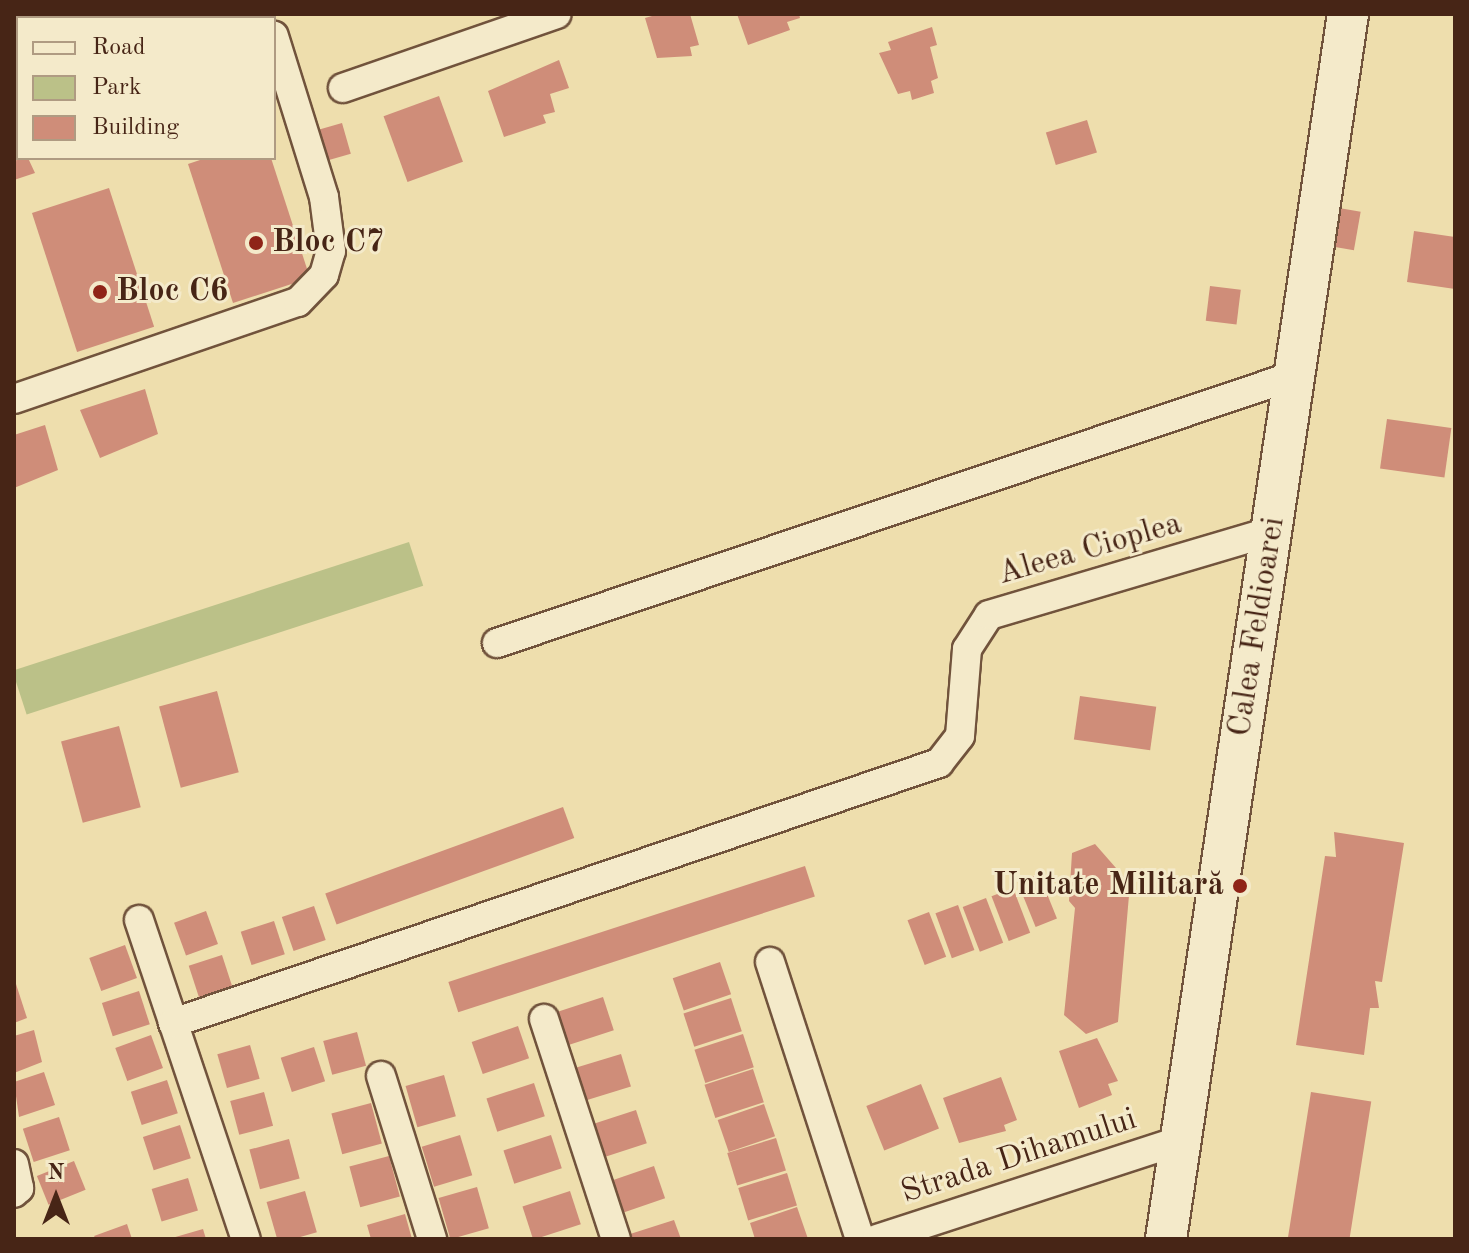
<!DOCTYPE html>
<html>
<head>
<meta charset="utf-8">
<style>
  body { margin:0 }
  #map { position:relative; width:1469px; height:1253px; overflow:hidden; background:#eedead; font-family:"Old Standard TT",serif }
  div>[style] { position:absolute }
  .green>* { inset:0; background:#bbc188; transform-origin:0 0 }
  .building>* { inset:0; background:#cf8d79; transform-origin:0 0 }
  .roads { filter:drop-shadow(2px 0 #71533c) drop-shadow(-2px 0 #71533c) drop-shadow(0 2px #71533c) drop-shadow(0 -2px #71533c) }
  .street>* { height:28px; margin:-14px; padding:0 14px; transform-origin:14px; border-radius:14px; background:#f4eaca }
  .secondary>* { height:40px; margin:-20px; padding:0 20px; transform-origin:20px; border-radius:20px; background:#f4eaca }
  .dots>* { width:22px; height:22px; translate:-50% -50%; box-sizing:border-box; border:4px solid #f4eaca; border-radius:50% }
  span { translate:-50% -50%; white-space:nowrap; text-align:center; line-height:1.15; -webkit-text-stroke:6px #f4eaca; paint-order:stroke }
  .poi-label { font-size:32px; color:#472516; font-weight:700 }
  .left { translate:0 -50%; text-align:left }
  .right { translate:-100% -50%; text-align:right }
  .street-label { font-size:32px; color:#472516 }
  .frame { position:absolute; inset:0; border:16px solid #472516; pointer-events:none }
  .legend { position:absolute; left:16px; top:16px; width:260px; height:144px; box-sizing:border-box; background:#f4eaca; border:2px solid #af9b82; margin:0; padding:10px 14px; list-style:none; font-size:24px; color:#472516 }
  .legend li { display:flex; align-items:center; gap:16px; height:40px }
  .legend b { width:40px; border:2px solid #af9b82 }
  .north { position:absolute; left:16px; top:1157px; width:80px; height:80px; -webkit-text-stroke:6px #f4eaca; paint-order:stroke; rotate:0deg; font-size:22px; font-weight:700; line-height:32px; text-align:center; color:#472516 }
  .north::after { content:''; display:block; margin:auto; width:28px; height:36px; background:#472516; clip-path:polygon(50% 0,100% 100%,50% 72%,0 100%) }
</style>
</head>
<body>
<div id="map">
  <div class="green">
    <div style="left:409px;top:542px;width:46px;height:417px;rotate:72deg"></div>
  </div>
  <div class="building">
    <div style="clip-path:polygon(659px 14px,690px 14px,699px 45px,690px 47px,692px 56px,657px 58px,645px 18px)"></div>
    <div style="clip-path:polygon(737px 14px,799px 14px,800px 18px,787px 22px,790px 30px,748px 45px)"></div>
    <div style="clip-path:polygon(932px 27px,937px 45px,930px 47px,938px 78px,931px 81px,934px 93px,912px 100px,910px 91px,898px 94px,879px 53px,891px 50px,888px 42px)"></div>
    <div style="clip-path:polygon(559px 60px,569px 88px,550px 94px,555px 112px,543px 115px,546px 123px,504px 137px,488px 91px)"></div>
    <div style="left:439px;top:96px;width:70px;height:59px;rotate:70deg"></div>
    <div style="left:1087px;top:120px;width:34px;height:43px;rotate:73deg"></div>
    <div style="left:342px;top:123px;width:32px;height:29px;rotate:74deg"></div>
    <div style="clip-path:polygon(18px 144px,18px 158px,28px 158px,35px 173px,14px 180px)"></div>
    <div style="clip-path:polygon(206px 158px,271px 158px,310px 278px,233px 303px,188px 164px)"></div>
    <div style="left:109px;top:188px;width:146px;height:81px;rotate:72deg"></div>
    <div style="left:1339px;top:208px;width:22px;height:39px;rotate:10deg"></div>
    <div style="clip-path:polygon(1414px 231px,1455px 237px,1455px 289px,1407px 282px)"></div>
    <div style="left:1210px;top:286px;width:31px;height:35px;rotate:7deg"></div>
    <div style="clip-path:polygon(145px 389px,158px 434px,100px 458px,80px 410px)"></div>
    <div style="left:1387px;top:419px;width:65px;height:50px;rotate:8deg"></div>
    <div style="clip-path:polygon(45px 425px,58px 470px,14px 488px,14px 435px)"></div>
    <div style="left:217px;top:691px;width:84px;height:60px;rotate:75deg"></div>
    <div style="left:1080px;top:696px;width:77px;height:44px;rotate:8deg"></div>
    <div style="left:119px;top:726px;width:84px;height:60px;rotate:75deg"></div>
    <div style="left:563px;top:807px;width:33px;height:253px;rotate:70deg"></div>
    <div style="clip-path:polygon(1334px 832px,1404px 843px,1382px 982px,1375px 981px,1379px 1008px,1370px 1008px,1364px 1055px,1296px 1045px,1325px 856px,1336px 857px)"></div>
    <div style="clip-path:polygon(1095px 844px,1130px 884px,1118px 1022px,1086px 1034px,1064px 1015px,1075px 908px,1069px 901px,1072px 853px)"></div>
    <div style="left:805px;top:866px;width:32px;height:375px;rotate:72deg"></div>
    <div style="left:1039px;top:874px;width:48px;height:23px;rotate:68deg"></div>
    <div style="left:1013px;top:888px;width:48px;height:23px;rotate:69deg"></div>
    <div style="left:986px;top:898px;width:48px;height:25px;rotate:69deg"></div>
    <div style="left:958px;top:905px;width:48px;height:24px;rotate:70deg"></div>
    <div style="left:314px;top:906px;width:36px;height:34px;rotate:71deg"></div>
    <div style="left:206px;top:911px;width:35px;height:34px;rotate:70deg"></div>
    <div style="left:929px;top:912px;width:48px;height:23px;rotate:69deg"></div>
    <div style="left:274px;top:921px;width:35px;height:35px;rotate:72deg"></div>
    <div style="left:125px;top:945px;width:35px;height:38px;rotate:70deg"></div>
    <div style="left:222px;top:955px;width:35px;height:35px;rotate:72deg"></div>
    <div style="left:720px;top:962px;width:34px;height:50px;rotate:71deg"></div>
    <div style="clip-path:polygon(15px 981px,27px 1018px,14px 1023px,14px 982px)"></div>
    <div style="left:139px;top:991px;width:35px;height:39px;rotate:72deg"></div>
    <div style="left:603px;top:997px;width:35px;height:50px;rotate:72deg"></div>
    <div style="left:731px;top:998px;width:35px;height:50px;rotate:72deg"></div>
    <div style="left:518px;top:1026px;width:34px;height:49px;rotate:71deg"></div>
    <div style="clip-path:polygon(34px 1030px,42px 1062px,14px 1073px,14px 1036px)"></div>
    <div style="left:357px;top:1032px;width:35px;height:35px;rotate:75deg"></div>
    <div style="left:743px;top:1034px;width:35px;height:51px;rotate:72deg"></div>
    <div style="left:151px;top:1035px;width:35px;height:38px;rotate:70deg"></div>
    <div style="clip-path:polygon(1097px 1038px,1118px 1081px,1108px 1084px,1112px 1095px,1079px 1108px,1059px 1051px)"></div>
    <div style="left:250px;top:1045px;width:35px;height:34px;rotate:74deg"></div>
    <div style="left:314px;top:1047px;width:36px;height:35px;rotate:72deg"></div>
    <div style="left:621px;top:1054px;width:34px;height:50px;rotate:73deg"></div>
    <div style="left:753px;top:1069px;width:35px;height:51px;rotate:72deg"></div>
    <div style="clip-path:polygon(44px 1072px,55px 1105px,19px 1117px,14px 1082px)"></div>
    <div style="left:444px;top:1075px;width:43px;height:40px;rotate:74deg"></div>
    <div style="clip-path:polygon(1001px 1077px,1017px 1120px,1004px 1125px,1006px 1131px,959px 1143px,943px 1098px)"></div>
    <div style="left:167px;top:1080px;width:35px;height:38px;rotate:72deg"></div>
    <div style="left:534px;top:1083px;width:35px;height:50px;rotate:72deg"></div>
    <div style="left:921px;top:1084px;width:48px;height:59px;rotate:68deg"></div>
    <div style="left:264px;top:1092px;width:35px;height:35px;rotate:75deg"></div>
    <div style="left:1311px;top:1092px;width:61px;height:149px;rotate:9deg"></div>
    <div style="left:371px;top:1103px;width:42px;height:41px;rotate:75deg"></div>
    <div style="left:764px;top:1104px;width:34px;height:49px;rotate:71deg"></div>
    <div style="left:636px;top:1110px;width:35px;height:50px;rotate:72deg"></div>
    <div style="left:59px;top:1117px;width:35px;height:38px;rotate:72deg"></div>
    <div style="left:180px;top:1125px;width:35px;height:39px;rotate:72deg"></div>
    <div style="left:460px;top:1135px;width:42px;height:40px;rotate:73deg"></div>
    <div style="left:551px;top:1135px;width:35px;height:50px;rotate:72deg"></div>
    <div style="left:776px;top:1138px;width:34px;height:51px;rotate:73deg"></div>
    <div style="left:289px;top:1139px;width:41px;height:41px;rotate:75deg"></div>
    <div style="left:389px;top:1156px;width:42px;height:41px;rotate:75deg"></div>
    <div style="left:74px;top:1161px;width:31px;height:40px;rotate:68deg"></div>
    <div style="left:654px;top:1166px;width:34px;height:50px;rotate:71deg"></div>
    <div style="left:787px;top:1173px;width:34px;height:51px;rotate:73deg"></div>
    <div style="left:188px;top:1178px;width:34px;height:38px;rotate:73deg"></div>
    <div style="left:477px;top:1187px;width:43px;height:40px;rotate:74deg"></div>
    <div style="left:305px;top:1191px;width:43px;height:40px;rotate:74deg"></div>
    <div style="left:570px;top:1191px;width:35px;height:50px;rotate:72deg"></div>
    <div style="clip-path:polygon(797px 1207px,808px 1239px,755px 1239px,750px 1223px)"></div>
    <div style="clip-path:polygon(405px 1214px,412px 1239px,371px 1239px,367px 1225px)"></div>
    <div style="clip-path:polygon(674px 1220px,681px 1239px,628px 1239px,627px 1235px)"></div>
    <div style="clip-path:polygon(127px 1224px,132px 1239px,96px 1239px,94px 1236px)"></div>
    <div style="clip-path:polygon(203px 1229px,206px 1239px,172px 1239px,172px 1238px)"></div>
  </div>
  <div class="roads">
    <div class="street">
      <div style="left:215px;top:18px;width:13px;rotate:-18deg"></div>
      <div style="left:343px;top:88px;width:226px;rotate:-19.1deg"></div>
      <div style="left:14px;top:89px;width:4px;rotate:-14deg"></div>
      <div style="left:14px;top:399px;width:300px;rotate:-18.9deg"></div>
      <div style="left:298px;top:302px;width:37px;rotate:-46deg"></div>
      <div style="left:324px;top:275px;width:25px;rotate:-74deg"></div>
      <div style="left:331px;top:251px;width:54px;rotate:-97.4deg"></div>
      <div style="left:324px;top:197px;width:169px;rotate:-107.3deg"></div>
      <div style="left:497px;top:643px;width:843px;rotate:-18.54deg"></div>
      <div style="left:139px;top:920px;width:336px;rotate:71.5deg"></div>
      <div style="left:770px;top:962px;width:291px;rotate:72deg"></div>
      <div style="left:544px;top:1019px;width:231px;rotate:71.9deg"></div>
      <div style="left:173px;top:1023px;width:809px;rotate:-18.75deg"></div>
      <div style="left:939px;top:763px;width:34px;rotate:-52deg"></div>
      <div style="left:960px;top:736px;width:87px;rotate:-85.4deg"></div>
      <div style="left:967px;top:649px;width:40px;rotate:-57.1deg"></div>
      <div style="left:989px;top:615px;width:296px;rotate:-16.5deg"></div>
      <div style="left:381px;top:1076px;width:171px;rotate:72.6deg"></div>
      <div style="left:14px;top:1164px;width:25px;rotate:78deg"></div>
      <div style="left:19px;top:1188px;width:7px;rotate:135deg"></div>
      <div style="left:877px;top:1239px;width:320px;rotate:-18deg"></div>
    </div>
    <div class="secondary">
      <div style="left:1166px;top:1239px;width:1238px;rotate:-81.55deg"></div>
    </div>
  </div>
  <div class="dots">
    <div style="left:256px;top:243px;background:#8f2418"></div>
    <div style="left:100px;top:292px;background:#8f2418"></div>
    <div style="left:1240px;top:886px;background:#8f2418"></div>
  </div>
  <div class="poi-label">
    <span class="left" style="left:272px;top:243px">Bloc C7</span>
    <span class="left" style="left:116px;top:292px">Bloc C6</span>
    <span class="right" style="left:1224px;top:886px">Unitate Militară</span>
  </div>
  <div class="street-label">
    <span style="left:1090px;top:550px;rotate:-16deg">Aleea Cioplea</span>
    <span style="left:1258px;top:627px;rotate:-81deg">Calea Feldioarei</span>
    <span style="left:1019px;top:1157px;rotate:-18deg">Strada Dihamului</span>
  </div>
  <div class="frame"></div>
  <ul class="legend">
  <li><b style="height:10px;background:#f4eaca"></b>Road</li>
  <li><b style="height:22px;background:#bbc188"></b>Park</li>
  <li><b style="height:22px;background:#cf8d79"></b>Building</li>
  </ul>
  <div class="north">N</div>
</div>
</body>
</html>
